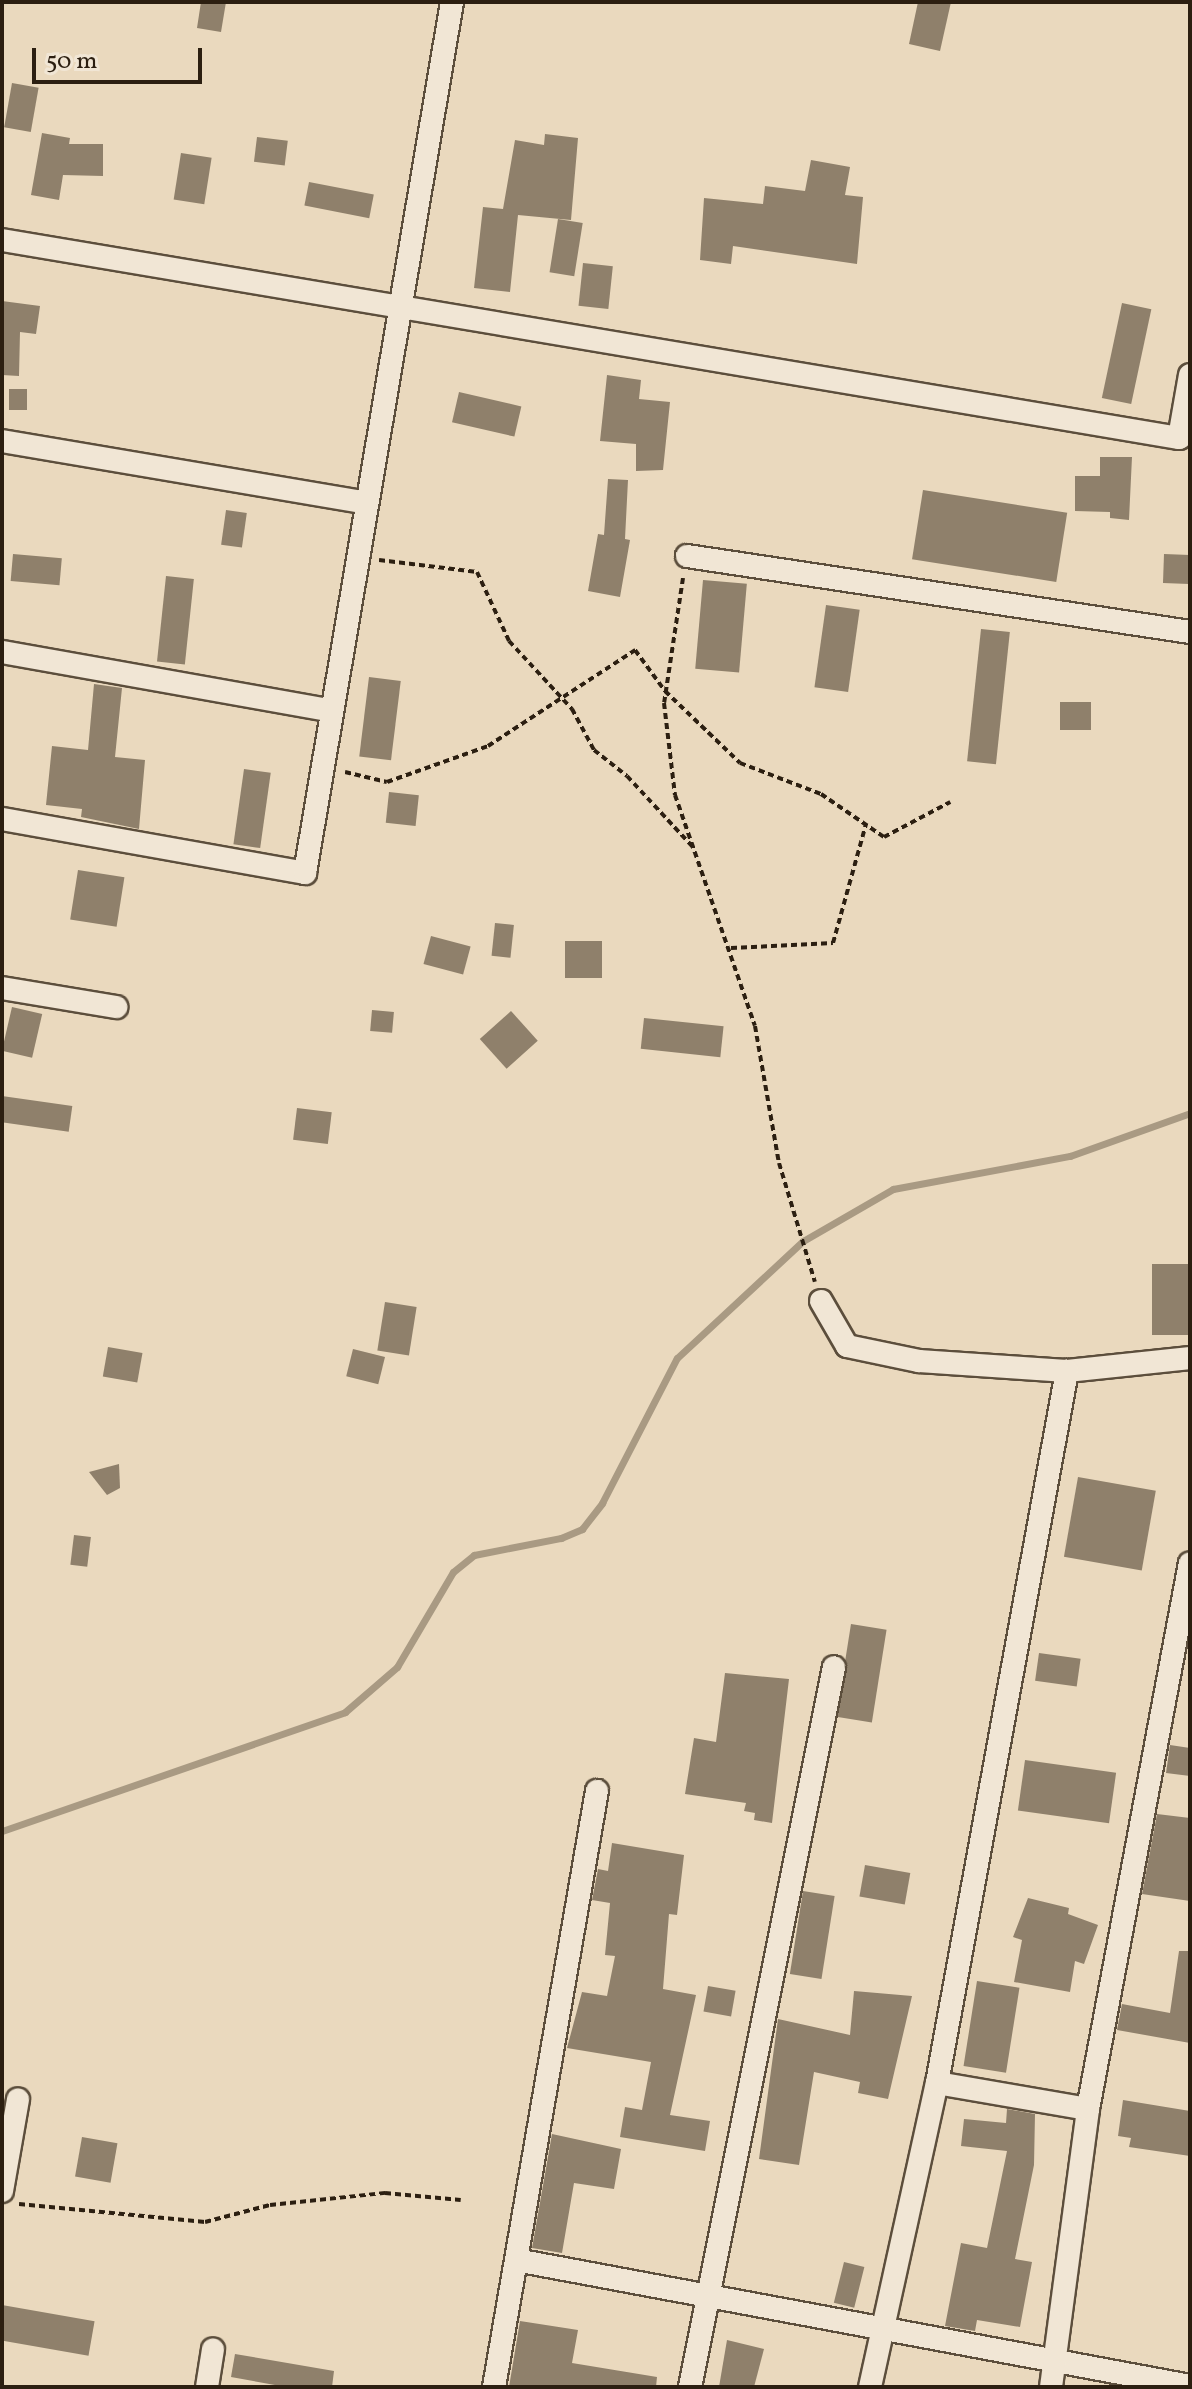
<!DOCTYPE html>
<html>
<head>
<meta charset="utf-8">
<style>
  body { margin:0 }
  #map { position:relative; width:1192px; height:2389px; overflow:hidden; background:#ead9be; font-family:Vollkorn,serif }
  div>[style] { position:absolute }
  .stream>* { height:7px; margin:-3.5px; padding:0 3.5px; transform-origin:3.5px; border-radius:3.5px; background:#a99a83 }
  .building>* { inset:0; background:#8f806b; transform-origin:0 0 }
  .path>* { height:4px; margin-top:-2px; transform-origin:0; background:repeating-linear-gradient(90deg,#2c1f11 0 6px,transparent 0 10px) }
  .roads { filter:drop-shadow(2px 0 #5c4e3c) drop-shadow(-2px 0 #5c4e3c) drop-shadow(0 2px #5c4e3c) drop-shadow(0 -2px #5c4e3c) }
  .minor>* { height:22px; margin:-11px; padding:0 11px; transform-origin:11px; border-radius:11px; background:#f1e6d5 }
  span { translate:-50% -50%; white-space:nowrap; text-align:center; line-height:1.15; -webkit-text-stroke:7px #f1e6d5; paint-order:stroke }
  .frame { position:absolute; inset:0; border:4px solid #2c1f11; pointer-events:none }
  .scale { position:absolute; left:32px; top:48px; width:170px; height:36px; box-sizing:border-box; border:4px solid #2c1f11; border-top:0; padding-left:10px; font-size:24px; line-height:28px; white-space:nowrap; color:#2c1f11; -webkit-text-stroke:6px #f1e6d5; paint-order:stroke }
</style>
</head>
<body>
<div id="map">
  <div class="stream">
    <div style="left:2px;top:1831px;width:363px;rotate:-19.1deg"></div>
    <div style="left:345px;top:1712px;width:69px;rotate:-40.9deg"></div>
    <div style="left:397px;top:1667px;width:110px;rotate:-59.5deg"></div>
    <div style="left:453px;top:1572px;width:27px;rotate:-39deg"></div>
    <div style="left:474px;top:1555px;width:89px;rotate:-11.1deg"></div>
    <div style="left:561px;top:1538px;width:23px;rotate:-23deg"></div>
    <div style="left:582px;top:1529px;width:33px;rotate:-52deg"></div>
    <div style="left:602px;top:1503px;width:163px;rotate:-62.7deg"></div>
    <div style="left:677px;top:1358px;width:172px;rotate:-42.9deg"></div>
    <div style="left:803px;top:1241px;width:104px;rotate:-30deg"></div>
    <div style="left:893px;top:1189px;width:180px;rotate:-10.6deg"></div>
    <div style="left:1070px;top:1156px;width:127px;rotate:-19.7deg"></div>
  </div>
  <div class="building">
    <div style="clip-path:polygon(201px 2px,226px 2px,221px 32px,197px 28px)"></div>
    <div style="clip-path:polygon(918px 2px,951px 2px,940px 51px,909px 44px)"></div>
    <div style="left:12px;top:83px;width:27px;height:45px;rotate:10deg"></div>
    <div style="clip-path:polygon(42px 133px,70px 138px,69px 144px,103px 144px,103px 176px,63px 175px,59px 200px,31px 195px)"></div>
    <div style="clip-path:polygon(545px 134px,578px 138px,571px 220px,518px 215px,510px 292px,474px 288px,483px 207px,503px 209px,515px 140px,544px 145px)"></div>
    <div style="left:257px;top:137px;width:31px;height:25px;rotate:7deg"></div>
    <div style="left:181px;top:153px;width:31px;height:47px;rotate:9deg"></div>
    <div style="clip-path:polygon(811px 160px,850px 167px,845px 195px,863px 197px,857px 264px,733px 246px,731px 264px,700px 260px,704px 198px,763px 204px,765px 186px,805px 191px)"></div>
    <div style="left:309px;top:182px;width:66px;height:24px;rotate:11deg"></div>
    <div style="left:558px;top:219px;width:25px;height:54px;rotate:9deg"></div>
    <div style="left:583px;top:263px;width:30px;height:43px;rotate:6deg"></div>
    <div style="clip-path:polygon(2px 301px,40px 306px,36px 334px,20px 332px,19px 376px,2px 375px)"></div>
    <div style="left:1122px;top:303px;width:30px;height:97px;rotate:12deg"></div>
    <div style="clip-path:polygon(607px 375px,641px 380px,639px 399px,670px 402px,663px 470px,636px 471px,636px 444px,600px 441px)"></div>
    <div style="left:9px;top:389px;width:18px;height:21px"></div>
    <div style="left:459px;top:392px;width:64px;height:31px;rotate:13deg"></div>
    <div style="clip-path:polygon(1100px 457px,1132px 457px,1129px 520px,1110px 518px,1110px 512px,1075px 511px,1075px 476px,1100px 476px)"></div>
    <div style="clip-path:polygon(608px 479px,628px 480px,625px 539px,630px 540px,620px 597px,588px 591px,598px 534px,604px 535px)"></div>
    <div style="left:923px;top:490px;width:146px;height:70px;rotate:9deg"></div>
    <div style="left:226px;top:510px;width:21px;height:35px;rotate:8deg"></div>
    <div style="left:13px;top:554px;width:49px;height:27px;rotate:5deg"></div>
    <div style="left:1164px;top:554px;width:26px;height:29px;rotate:2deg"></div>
    <div style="left:166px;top:576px;width:28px;height:86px;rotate:6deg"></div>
    <div style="left:703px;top:580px;width:44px;height:89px;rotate:5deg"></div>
    <div style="left:826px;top:605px;width:34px;height:83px;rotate:8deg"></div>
    <div style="left:981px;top:629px;width:29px;height:133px;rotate:6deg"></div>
    <div style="left:369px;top:677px;width:32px;height:80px;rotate:7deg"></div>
    <div style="clip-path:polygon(94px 684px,122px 688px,115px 757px,145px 760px,139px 829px,81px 817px,82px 809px,46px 805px,52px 746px,88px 750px)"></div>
    <div style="left:1060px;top:702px;width:31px;height:28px"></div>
    <div style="left:244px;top:769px;width:27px;height:76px;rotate:8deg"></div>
    <div style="left:389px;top:792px;width:30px;height:31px;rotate:6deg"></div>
    <div style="left:78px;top:870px;width:47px;height:50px;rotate:9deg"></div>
    <div style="left:495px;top:923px;width:19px;height:33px;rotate:6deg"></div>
    <div style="left:431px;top:936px;width:41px;height:29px;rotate:15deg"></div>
    <div style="left:565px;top:941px;width:37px;height:37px"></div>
    <div style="left:12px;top:1007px;width:31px;height:45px;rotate:13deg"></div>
    <div style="left:372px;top:1010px;width:22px;height:21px;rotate:5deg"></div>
    <div style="left:511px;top:1011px;width:40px;height:42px;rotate:48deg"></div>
    <div style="left:644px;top:1018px;width:80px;height:31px;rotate:6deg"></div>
    <div style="left:2px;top:1096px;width:71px;height:26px;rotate:8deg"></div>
    <div style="left:297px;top:1108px;width:35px;height:32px;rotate:7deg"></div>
    <div style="left:1152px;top:1264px;width:36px;height:71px"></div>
    <div style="left:385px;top:1302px;width:32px;height:49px;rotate:9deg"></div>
    <div style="left:108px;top:1347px;width:35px;height:30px;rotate:10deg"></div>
    <div style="left:353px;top:1349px;width:33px;height:28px;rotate:14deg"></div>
    <div style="clip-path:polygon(119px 1464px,120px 1488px,107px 1495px,89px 1472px)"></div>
    <div style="left:1078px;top:1477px;width:79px;height:81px;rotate:10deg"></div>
    <div style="left:74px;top:1535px;width:17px;height:30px;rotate:7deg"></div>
    <div style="left:851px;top:1624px;width:36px;height:94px;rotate:9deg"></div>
    <div style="left:1039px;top:1653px;width:42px;height:28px;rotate:8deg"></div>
    <div style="clip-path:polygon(725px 1673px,789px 1679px,772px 1823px,754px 1820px,755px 1813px,744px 1811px,746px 1803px,685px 1794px,694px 1738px,716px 1742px)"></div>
    <div style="clip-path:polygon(1170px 1745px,1190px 1748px,1190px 1776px,1166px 1773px)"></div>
    <div style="left:1025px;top:1760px;width:92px;height:51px;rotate:8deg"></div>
    <div style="clip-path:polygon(1157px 1814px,1190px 1818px,1190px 1901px,1142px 1894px)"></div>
    <div style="clip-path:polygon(612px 1843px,684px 1855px,677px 1915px,669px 1914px,663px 1989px,696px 1995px,670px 2115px,710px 2121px,705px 2151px,620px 2137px,625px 2107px,642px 2110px,651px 2062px,567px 2048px,582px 1992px,607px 1996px,615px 1956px,605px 1955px,610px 1903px,592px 1900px,598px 1869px,608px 1871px)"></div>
    <div style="left:865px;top:1865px;width:46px;height:32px;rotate:10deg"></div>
    <div style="left:803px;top:1891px;width:32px;height:84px;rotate:9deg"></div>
    <div style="clip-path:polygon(1028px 1898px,1069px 1908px,1068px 1914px,1098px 1925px,1084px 1964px,1075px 1961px,1070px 1992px,1014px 1982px,1022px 1940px,1013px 1937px)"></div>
    <div style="clip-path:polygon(1179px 1951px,1190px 1951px,1190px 2043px,1117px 2030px,1122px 2004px,1170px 2013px)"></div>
    <div style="left:977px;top:1981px;width:43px;height:86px;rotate:9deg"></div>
    <div style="left:708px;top:1986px;width:28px;height:26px;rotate:10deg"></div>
    <div style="clip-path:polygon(854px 1991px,912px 1996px,888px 2099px,858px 2093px,860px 2082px,814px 2072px,799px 2165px,759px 2159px,778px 2019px,850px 2035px)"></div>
    <div style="clip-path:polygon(1123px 2100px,1190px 2111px,1190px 2156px,1129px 2147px,1131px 2138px,1118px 2136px)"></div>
    <div style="clip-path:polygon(1007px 2109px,1035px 2114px,1034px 2165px,1015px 2259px,1032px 2262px,1020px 2327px,977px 2320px,975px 2331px,945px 2326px,961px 2243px,987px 2248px,1007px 2151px,961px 2146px,964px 2119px,1006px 2123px)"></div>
    <div style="clip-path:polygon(552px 2134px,621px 2149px,614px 2189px,574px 2183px,562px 2253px,532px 2248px)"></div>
    <div style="left:82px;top:2137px;width:36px;height:40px;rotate:10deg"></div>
    <div style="left:844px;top:2262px;width:21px;height:42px;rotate:14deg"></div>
    <div style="left:2px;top:2305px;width:94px;height:35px;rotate:10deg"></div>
    <div style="clip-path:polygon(520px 2321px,578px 2330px,572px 2363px,657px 2377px,656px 2387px,509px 2387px)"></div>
    <div style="clip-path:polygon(727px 2340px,764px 2349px,754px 2387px,719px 2387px)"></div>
    <div style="clip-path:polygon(235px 2354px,334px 2371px,332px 2387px,286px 2387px,231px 2377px)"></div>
  </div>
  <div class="path">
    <div style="left:379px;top:560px;width:99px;rotate:7deg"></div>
    <div style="left:477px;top:572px;width:76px;rotate:65.1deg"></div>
    <div style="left:509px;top:641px;width:93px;rotate:47.2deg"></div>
    <div style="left:572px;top:709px;width:47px;rotate:61.8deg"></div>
    <div style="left:594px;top:750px;width:42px;rotate:38.2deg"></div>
    <div style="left:627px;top:776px;width:98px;rotate:47.1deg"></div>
    <div style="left:683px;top:578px;width:126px;rotate:98.6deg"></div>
    <div style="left:664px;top:703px;width:93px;rotate:83.2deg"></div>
    <div style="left:675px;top:795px;width:244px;rotate:70.9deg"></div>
    <div style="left:755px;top:1026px;width:139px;rotate:80.1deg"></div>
    <div style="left:779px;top:1163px;width:124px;rotate:73.2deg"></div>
    <div style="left:345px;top:772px;width:43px;rotate:13.4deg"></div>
    <div style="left:387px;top:782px;width:107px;rotate:-19.6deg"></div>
    <div style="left:488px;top:746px;width:176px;rotate:-33.1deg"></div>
    <div style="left:635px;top:650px;width:51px;rotate:53.8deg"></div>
    <div style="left:665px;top:691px;width:104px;rotate:43.8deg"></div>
    <div style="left:740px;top:763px;width:87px;rotate:20.9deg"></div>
    <div style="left:821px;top:794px;width:76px;rotate:34.3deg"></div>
    <div style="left:884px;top:837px;width:75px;rotate:-27.9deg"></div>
    <div style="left:731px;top:948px;width:102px;rotate:-2.8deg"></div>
    <div style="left:833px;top:943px;width:123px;rotate:-74.5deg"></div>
    <div style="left:19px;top:2204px;width:187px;rotate:5.5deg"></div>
    <div style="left:205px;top:2222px;width:67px;rotate:-14.7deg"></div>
    <div style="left:270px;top:2205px;width:116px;rotate:-6deg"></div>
    <div style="left:385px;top:2193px;width:76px;rotate:5.3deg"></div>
  </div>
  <div class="roads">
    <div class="minor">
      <div style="left:2px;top:240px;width:1194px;rotate:9.55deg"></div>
      <div style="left:1179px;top:438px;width:64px;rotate:-80.1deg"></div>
      <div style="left:2px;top:441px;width:370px;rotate:9.6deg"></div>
      <div style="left:687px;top:556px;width:509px;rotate:8.59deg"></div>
      <div style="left:2px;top:652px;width:335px;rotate:10.1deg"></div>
      <div style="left:2px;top:819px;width:308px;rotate:10.1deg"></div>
      <div style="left:305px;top:873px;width:883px;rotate:-80.42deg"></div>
      <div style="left:2px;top:988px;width:116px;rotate:9.5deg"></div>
      <div style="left:821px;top:1301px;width:52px;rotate:60deg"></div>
      <div style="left:847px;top:1346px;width:74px;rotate:11.8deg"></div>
      <div style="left:919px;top:1361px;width:148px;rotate:3.9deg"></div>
      <div style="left:1067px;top:1371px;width:124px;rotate:-6deg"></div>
      <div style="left:937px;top:2083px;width:153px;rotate:9.8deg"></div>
      <div style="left:2px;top:2191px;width:93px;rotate:-80.1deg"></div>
      <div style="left:516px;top:2260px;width:686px;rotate:10.59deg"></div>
      <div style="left:207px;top:2387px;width:38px;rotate:-81deg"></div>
      <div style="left:494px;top:2387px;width:605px;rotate:-80.2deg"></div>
      <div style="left:690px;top:2387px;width:734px;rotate:-78.69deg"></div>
      <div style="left:870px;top:2387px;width:311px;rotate:-77.6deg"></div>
      <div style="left:937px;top:2083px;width:724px;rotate:-79.65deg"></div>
      <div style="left:1051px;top:2387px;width:280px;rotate:-82.4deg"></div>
      <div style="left:1088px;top:2109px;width:555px;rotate:-79.42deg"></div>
    </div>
  </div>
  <div class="frame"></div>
  <div class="scale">50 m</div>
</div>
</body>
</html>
